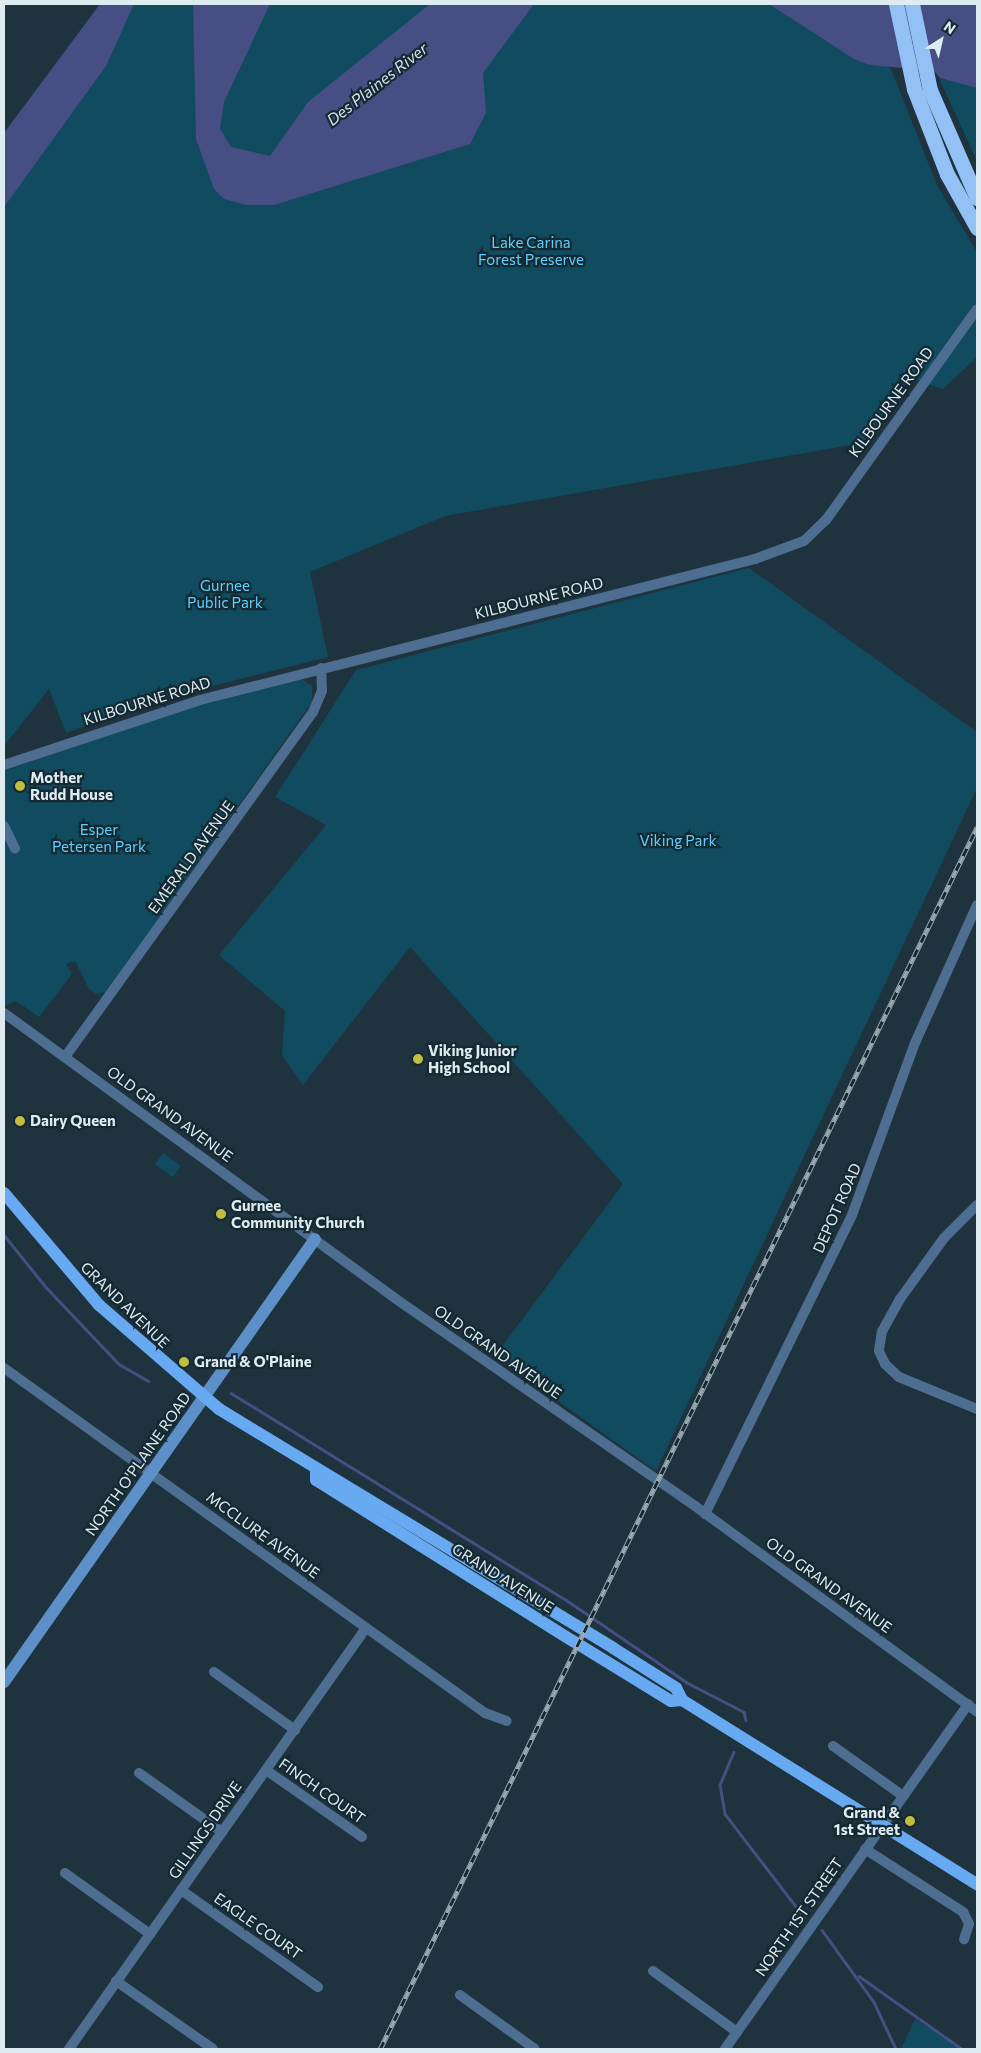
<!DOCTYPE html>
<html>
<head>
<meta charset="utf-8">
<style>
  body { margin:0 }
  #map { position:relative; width:981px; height:2053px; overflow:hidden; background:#1e333d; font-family:Commissioner,sans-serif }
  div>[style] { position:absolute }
  .green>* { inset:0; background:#104b60; transform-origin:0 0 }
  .water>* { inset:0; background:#464e84 }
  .stream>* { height:2.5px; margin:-1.25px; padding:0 1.25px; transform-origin:1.25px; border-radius:1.25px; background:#464e84 }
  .street>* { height:10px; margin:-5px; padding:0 5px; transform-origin:5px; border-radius:5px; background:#4e6e91 }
  .secondary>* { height:12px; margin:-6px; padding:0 6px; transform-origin:6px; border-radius:6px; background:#5d90c8 }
  .primary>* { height:12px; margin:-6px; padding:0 6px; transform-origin:6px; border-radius:6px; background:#67aaf2 }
  .highway>* { height:15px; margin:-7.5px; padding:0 7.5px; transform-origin:7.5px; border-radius:7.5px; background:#93c1f5 }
  .rail>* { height:4.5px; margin-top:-2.25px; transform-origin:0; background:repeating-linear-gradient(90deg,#142932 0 8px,#99a9b1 0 16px); box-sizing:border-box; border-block:1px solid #99a9b1 }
  .dots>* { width:14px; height:14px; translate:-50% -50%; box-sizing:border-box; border:2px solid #142932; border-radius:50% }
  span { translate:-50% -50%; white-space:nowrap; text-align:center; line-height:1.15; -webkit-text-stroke:4.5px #142932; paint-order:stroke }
  .park-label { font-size:15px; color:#61cffc }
  .street-label { font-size:15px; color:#deebf1 }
  .poi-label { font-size:15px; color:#deebf1; font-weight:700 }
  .left { translate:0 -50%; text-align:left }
  .right { translate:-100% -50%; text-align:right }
  .water-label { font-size:16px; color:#dbdff0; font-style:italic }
  .frame { position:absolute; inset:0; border:5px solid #deebf1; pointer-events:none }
  .north { position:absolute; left:916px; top:15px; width:50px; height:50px; -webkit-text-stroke:4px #142932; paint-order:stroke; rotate:35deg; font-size:14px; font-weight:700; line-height:20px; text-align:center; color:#deebf1 }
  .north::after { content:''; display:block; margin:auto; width:18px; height:22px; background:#deebf1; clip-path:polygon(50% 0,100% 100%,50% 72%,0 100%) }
</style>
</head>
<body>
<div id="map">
  <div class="green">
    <div style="clip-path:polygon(128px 4px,792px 4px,891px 69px,937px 185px,977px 252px,977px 357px,943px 389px,910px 378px,862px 443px,445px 516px,310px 572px,328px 657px,161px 699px,66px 733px,49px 689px,4px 746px,4px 199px)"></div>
    <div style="clip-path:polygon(977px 4px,977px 161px,939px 78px,945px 80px)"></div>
    <div style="clip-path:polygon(749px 568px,977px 732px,977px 788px,656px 1471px,495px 1356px,623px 1184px,410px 947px,303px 1085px,282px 1055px,285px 1011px,219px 955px,326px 825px,275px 797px,356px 670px)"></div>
    <div style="clip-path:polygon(301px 679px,312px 686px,312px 702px,106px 992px,96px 994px,89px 989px,75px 961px,66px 964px,72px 974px,39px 1017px,16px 1001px,4px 1006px,4px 771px,194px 706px)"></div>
    <div style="left:163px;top:1153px;width:22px;height:14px;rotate:36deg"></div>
    <div style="clip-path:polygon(915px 2019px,962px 2049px,901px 2049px)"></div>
  </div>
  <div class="water">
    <div style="clip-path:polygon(100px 4px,134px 4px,106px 66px,4px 207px,4px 133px)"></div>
    <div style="clip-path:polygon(193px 4px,270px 4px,224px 102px,220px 129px,231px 147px,270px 156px,308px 102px,430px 4px,534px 4px,483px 73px,486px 113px,470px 144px,274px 205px,246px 205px,224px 199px,214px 189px,196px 139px)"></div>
    <div style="clip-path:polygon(769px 4px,977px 4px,977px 88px,940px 78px,934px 71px,870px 65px,854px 59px)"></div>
  </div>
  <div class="stream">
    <div style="left:4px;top:1235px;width:67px;rotate:51.1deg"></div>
    <div style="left:46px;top:1287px;width:106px;rotate:46.5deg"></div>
    <div style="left:119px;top:1364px;width:34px;rotate:30deg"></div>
    <div style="left:231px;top:1393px;width:392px;rotate:31.7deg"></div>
    <div style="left:565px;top:1599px;width:147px;rotate:34.4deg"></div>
    <div style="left:686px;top:1682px;width:65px;rotate:27.3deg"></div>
    <div style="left:744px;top:1712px;width:8px;rotate:76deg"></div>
    <div style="left:734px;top:1752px;width:36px;rotate:113deg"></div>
    <div style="left:720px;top:1785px;width:29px;rotate:80deg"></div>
    <div style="left:725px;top:1814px;width:130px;rotate:52.5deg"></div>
    <div style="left:822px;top:1930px;width:89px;rotate:54.2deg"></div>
    <div style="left:874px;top:2002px;width:52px;rotate:64.9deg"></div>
    <div style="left:859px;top:1976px;width:126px;rotate:35.3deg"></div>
  </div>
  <div class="street">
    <div style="left:4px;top:765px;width:206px;rotate:-18.3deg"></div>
    <div style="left:200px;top:700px;width:573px;rotate:-14.25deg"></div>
    <div style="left:755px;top:559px;width:52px;rotate:-20.2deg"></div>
    <div style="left:804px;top:541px;width:30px;rotate:-44deg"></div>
    <div style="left:826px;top:520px;width:259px;rotate:-54.4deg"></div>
    <div style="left:4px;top:826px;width:25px;rotate:64deg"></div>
    <div style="left:4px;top:1013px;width:485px;rotate:36.1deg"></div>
    <div style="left:396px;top:1299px;width:364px;rotate:34.7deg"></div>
    <div style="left:695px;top:1506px;width:349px;rotate:36.1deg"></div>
    <div style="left:65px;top:1057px;width:425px;rotate:-54.3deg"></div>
    <div style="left:313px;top:712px;width:23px;rotate:-67deg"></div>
    <div style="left:322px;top:691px;width:23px;rotate:-92deg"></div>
    <div style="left:977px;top:1205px;width:47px;rotate:135deg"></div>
    <div style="left:944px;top:1238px;width:75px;rotate:125.8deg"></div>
    <div style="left:900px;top:1299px;width:37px;rotate:119deg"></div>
    <div style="left:882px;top:1331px;width:20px;rotate:99deg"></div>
    <div style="left:879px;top:1351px;width:14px;rotate:65deg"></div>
    <div style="left:885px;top:1364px;width:19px;rotate:43deg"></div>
    <div style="left:899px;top:1377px;width:84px;rotate:22.3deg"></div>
    <div style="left:4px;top:1368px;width:592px;rotate:35.65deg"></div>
    <div style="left:485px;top:1713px;width:23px;rotate:20deg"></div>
    <div style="left:705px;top:1514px;width:333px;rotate:-63.8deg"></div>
    <div style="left:852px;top:1215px;width:183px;rotate:-69.9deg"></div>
    <div style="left:915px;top:1043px;width:151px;rotate:-65.8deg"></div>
    <div style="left:214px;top:1672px;width:100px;rotate:35.6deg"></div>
    <div style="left:833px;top:1746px;width:86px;rotate:35.5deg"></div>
    <div style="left:266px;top:1770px;width:117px;rotate:34.9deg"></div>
    <div style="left:139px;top:1773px;width:102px;rotate:35.4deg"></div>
    <div style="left:865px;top:1849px;width:117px;rotate:32.7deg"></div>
    <div style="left:963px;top:1912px;width:13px;rotate:63deg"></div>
    <div style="left:969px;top:1924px;width:16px;rotate:108deg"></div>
    <div style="left:65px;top:1873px;width:105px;rotate:35.7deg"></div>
    <div style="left:181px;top:1890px;width:168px;rotate:35.3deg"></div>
    <div style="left:653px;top:1971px;width:104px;rotate:36deg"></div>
    <div style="left:116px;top:1981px;width:118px;rotate:35deg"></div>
    <div style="left:460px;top:1995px;width:92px;rotate:35.8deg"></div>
    <div style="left:69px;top:2049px;width:515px;rotate:-54.8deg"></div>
    <div style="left:725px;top:2049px;width:422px;rotate:-54.8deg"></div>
  </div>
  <div class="secondary">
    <div style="left:4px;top:1682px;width:541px;rotate:-54.93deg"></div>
  </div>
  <div class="primary">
    <div style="left:4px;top:1193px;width:147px;rotate:49.7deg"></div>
    <div style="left:99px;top:1305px;width:159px;rotate:40.9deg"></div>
    <div style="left:219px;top:1409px;width:461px;rotate:31.2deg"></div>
    <div style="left:613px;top:1648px;width:75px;rotate:32.4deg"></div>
    <div style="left:676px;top:1688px;width:13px;rotate:63deg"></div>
    <div style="left:682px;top:1700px;width:348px;rotate:32deg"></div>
    <div style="left:316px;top:1471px;width:9px;rotate:90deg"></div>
    <div style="left:316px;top:1480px;width:303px;rotate:32.1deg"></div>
    <div style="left:573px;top:1641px;width:115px;rotate:31.5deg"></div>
    <div style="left:671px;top:1701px;width:11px;rotate:-5deg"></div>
  </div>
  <div class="highway">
    <div style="left:896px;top:4px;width:87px;rotate:78deg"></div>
    <div style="left:914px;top:89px;width:91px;rotate:68.8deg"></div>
    <div style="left:947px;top:174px;width:62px;rotate:60.9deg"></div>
    <div style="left:912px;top:4px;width:88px;rotate:78.2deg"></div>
    <div style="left:930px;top:90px;width:118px;rotate:66.5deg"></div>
  </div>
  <div class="rail">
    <div style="left:380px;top:2049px;width:1360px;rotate:-63.96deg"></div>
  </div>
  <div class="dots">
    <div style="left:20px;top:786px;background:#c2bd3f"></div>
    <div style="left:418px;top:1059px;background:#c2bd3f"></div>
    <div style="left:20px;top:1121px;background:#c2bd3f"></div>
    <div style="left:221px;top:1214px;background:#c2bd3f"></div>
    <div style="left:184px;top:1362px;background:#c2bd3f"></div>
    <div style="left:910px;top:1821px;background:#c2bd3f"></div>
  </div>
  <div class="park-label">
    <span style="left:531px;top:251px">Lake Carina<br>Forest Preserve</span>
    <span style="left:225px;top:594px">Gurnee<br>Public Park</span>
    <span style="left:99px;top:838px">Esper<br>Petersen Park</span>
    <span style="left:678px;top:841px">Viking Park</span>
  </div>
  <div class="street-label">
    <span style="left:891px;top:402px;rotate:-54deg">KILBOURNE ROAD</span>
    <span style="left:539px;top:598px;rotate:-14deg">KILBOURNE ROAD</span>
    <span style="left:147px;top:701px;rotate:-17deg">KILBOURNE ROAD</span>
    <span style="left:191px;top:857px;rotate:-54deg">EMERALD AVENUE</span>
    <span style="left:170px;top:1114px;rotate:36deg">OLD GRAND AVENUE</span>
    <span style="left:837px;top:1208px;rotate:-66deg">DEPOT ROAD</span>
    <span style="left:125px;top:1305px;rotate:44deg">GRAND AVENUE</span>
    <span style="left:498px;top:1352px;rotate:35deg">OLD GRAND AVENUE</span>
    <span style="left:138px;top:1464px;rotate:-55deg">NORTH O'PLAINE ROAD</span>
    <span style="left:263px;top:1535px;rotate:36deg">MCCLURE AVENUE</span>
    <span style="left:503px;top:1578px;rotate:32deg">GRAND AVENUE</span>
    <span style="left:829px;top:1585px;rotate:36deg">OLD GRAND AVENUE</span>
    <span style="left:322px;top:1791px;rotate:35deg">FINCH COURT</span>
    <span style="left:205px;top:1830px;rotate:-55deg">GILLINGS DRIVE</span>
    <span style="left:799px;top:1917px;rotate:-55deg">NORTH 1ST STREET</span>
    <span style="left:258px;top:1926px;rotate:35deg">EAGLE COURT</span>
  </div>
  <div class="poi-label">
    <span class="left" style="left:30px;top:786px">Mother<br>Rudd House</span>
    <span class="left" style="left:428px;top:1059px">Viking Junior<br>High School</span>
    <span class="left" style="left:30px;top:1121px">Dairy Queen</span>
    <span class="left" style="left:231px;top:1214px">Gurnee<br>Community Church</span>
    <span class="left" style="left:194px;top:1362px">Grand &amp; O'Plaine</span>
    <span class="right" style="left:900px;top:1821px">Grand &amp;<br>1st Street</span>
  </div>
  <div class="water-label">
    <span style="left:377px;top:84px;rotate:-38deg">Des Plaines River</span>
  </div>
  <div class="frame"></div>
  <div class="north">N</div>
</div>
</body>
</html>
